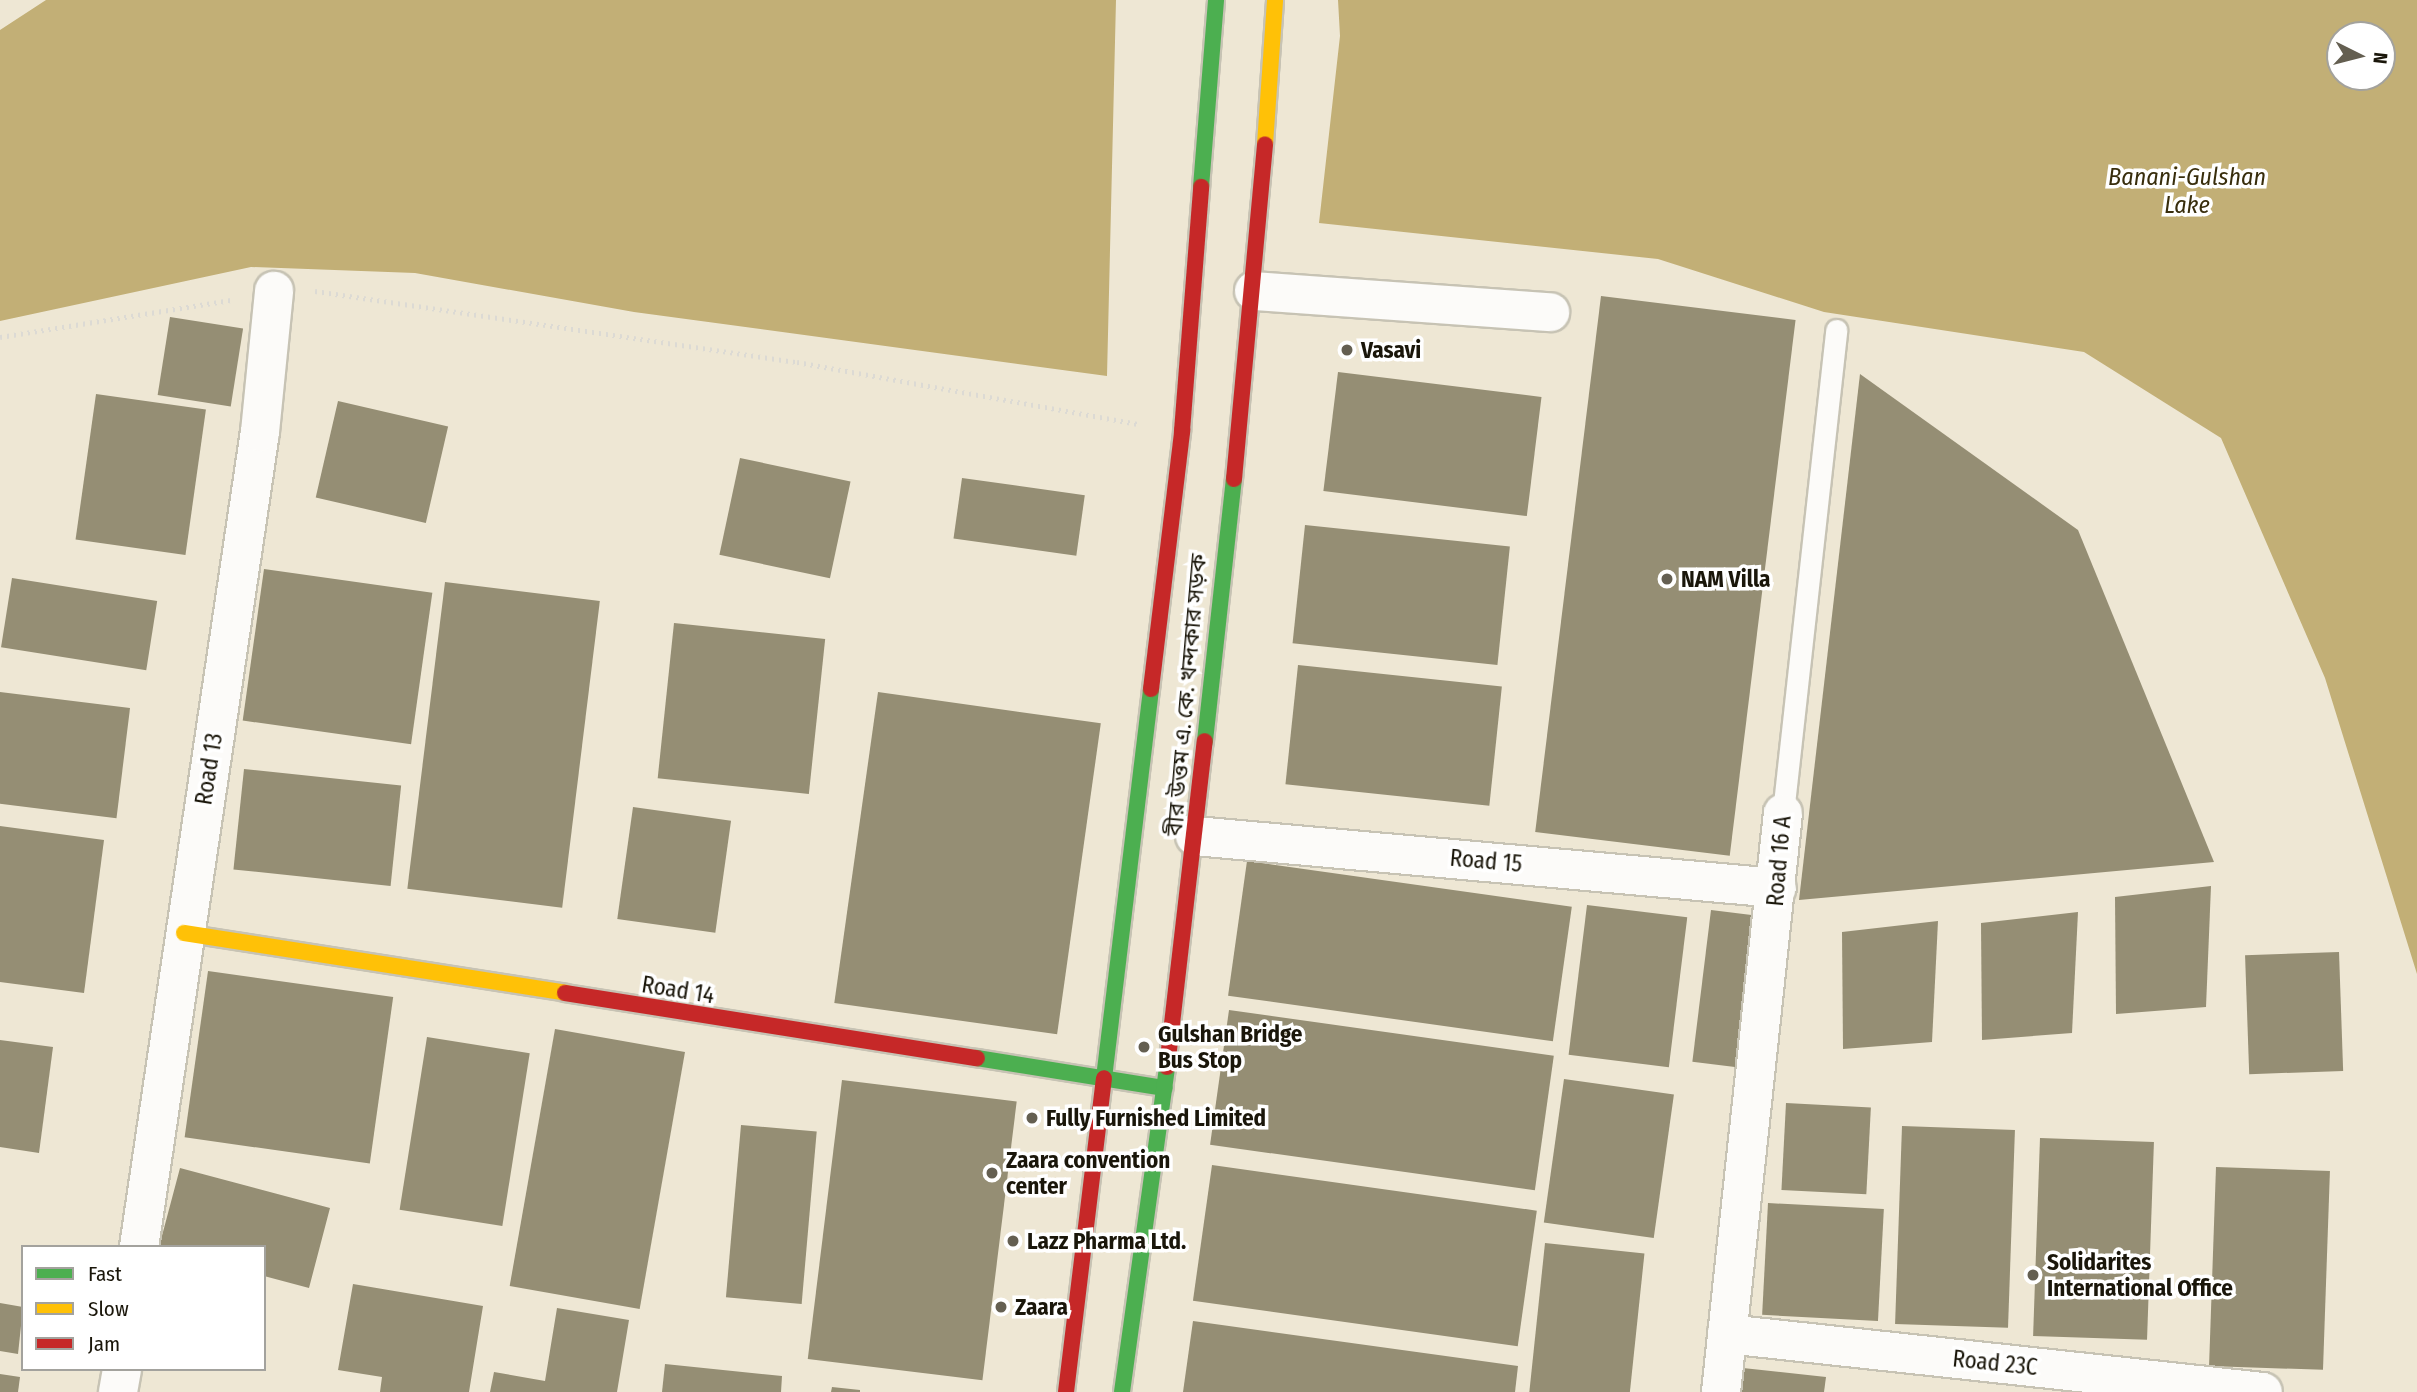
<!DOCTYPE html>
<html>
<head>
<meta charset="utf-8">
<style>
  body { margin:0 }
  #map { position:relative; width:2417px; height:1392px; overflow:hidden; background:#eee7d4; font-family:"Fira Sans Condensed","Noto Sans Bengali",sans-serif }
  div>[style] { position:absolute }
  .water>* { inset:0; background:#c2af76 }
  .building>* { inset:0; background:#958e74; transform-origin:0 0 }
  .path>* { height:4.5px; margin-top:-2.25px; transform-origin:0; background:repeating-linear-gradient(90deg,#dcdad4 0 2px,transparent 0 7px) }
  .roads { filter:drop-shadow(2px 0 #c7c3b4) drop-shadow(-2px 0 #c7c3b4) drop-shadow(0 2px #c7c3b4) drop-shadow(0 -2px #c7c3b4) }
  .lane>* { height:21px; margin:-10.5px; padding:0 10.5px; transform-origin:10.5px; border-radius:10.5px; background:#fcfbf9 }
  .street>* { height:38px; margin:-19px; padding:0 19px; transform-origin:19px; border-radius:19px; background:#fcfbf9 }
  .fast>* { height:16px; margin:-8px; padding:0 8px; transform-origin:8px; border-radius:8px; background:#4caf50 }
  .slow>* { height:16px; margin:-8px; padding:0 8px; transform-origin:8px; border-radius:8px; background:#ffc107 }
  .jam>* { height:16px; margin:-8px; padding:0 8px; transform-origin:8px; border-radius:8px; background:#c62828 }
  .dots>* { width:19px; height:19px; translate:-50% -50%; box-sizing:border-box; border:4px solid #fff; border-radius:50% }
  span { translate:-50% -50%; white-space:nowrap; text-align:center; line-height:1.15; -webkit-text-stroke:7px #fff; paint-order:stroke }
  .poi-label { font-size:23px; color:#1a160a; font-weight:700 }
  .left { translate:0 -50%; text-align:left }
  .street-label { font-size:23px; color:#1a160a }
  .water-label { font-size:24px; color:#382d0c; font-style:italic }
  .legend { position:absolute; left:21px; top:1245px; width:245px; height:126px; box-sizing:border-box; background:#fff; border:2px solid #a3a29d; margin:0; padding:9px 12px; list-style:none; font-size:21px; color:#1a160a }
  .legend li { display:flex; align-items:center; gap:14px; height:35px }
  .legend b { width:35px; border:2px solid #a3a29d }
  .north { position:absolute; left:2326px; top:21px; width:70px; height:70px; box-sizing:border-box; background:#fff; border:2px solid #a3a29d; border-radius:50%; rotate:96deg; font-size:19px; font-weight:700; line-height:28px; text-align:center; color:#1a160a }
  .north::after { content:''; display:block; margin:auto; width:24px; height:32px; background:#645f51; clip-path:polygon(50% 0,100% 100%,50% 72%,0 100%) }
</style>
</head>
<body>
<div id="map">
  <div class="water">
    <div style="clip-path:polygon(46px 0,1116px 0,1107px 376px,634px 312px,415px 273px,251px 267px,0 321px,0 30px)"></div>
    <div style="clip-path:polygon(evenodd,1338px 0,2417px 0,2417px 974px,2325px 678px,2221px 438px,2084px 352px,1824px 312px,1658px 259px,1319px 223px,1340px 36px,1338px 0,2382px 35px,2382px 77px,2340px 77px,2340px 35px,2382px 35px)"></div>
  </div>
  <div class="building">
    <div style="left:1601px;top:296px;width:196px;height:540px;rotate:7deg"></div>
    <div style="left:170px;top:317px;width:74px;height:79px;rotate:9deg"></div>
    <div style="left:1338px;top:372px;width:205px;height:120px;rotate:7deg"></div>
    <div style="clip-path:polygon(1860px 374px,2078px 530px,2214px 862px,1799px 900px)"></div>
    <div style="left:96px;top:394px;width:111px;height:147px;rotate:8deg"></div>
    <div style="left:338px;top:401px;width:113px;height:99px;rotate:13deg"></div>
    <div style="left:740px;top:458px;width:113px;height:99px;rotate:12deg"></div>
    <div style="left:962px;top:478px;width:124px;height:61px;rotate:8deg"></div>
    <div style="left:1305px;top:525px;width:206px;height:119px;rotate:6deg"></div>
    <div style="left:264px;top:569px;width:170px;height:153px;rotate:8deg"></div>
    <div style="left:12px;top:578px;width:147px;height:70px;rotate:9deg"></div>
    <div style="left:445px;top:582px;width:156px;height:309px;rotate:7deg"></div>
    <div style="left:674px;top:623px;width:152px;height:156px;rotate:6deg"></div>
    <div style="left:1298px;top:665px;width:205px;height:120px;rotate:6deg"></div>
    <div style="left:0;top:692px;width:131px;height:111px;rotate:7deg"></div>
    <div style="left:878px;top:692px;width:225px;height:314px;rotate:8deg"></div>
    <div style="left:244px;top:769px;width:158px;height:101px;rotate:6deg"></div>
    <div style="left:633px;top:807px;width:99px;height:113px;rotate:8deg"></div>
    <div style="clip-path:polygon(0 826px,104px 840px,84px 993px,0 982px)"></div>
    <div style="left:1247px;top:861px;width:328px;height:136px;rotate:8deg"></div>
    <div style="clip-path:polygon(2211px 886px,2206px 1007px,2116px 1014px,2115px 897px)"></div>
    <div style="left:1587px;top:905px;width:101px;height:151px;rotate:7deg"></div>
    <div style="left:1711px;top:910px;width:47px;height:153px;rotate:7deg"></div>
    <div style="clip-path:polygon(2078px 912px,2072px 1033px,1982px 1040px,1981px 923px)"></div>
    <div style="clip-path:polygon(1938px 921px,1932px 1042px,1843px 1049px,1842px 932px)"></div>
    <div style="left:2339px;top:952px;width:119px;height:94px;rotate:88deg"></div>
    <div style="left:208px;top:971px;width:187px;height:168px;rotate:8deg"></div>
    <div style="left:1229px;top:1010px;width:328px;height:136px;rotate:8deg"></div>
    <div style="left:555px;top:1029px;width:132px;height:261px;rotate:10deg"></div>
    <div style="left:427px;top:1037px;width:104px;height:175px;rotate:9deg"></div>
    <div style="clip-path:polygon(0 1040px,53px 1047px,39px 1153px,0 1147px)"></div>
    <div style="left:1564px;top:1079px;width:111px;height:145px;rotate:8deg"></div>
    <div style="left:842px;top:1080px;width:176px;height:281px;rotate:7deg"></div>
    <div style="left:1786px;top:1103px;width:85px;height:87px;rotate:3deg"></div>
    <div style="left:741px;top:1125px;width:76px;height:173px;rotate:5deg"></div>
    <div style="left:1902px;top:1126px;width:113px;height:198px;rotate:2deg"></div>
    <div style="left:2040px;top:1138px;width:114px;height:198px;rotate:2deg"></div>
    <div style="left:1212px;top:1165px;width:328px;height:137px;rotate:8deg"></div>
    <div style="left:2216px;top:1167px;width:114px;height:199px;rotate:2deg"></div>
    <div style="clip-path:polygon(180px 1168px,330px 1208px,309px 1288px,264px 1276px,264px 1247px,159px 1247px)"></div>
    <div style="left:1768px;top:1203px;width:116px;height:112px;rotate:3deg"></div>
    <div style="left:1545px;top:1243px;width:100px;height:150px;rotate:6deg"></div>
    <div style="clip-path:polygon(353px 1284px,483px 1306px,469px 1392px,380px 1392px,382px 1377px,338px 1370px)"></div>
    <div style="clip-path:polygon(0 1303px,23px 1307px,18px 1354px,0 1351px)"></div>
    <div style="clip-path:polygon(557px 1308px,629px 1320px,617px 1392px,490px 1392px,494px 1372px,545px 1381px)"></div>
    <div style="clip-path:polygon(1193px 1321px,1518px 1366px,1515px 1392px,1183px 1392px)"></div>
    <div style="clip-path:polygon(665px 1364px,782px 1376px,781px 1392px,662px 1392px)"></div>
    <div style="clip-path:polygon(1743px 1368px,1826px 1377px,1824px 1392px,1740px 1392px)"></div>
    <div style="clip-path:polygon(0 1374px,20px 1377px,18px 1392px,0 1392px)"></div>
    <div style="clip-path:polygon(832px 1387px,860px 1390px,860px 1392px,831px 1392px)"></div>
  </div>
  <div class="path">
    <div style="left:315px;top:291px;width:487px;rotate:8.4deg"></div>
    <div style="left:797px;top:362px;width:348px;rotate:10.3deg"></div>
    <div style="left:0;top:337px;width:234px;rotate:-9.1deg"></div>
  </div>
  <div class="roads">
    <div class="lane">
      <div style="left:1783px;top:813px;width:486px;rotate:-83.7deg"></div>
    </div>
    <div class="street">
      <div style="left:1254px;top:291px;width:297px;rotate:4.1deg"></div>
      <div style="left:1195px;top:836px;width:584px;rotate:5.11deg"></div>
      <div style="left:139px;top:1247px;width:824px;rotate:-81.56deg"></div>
      <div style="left:260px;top:432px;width:142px;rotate:-84.3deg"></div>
      <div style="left:1727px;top:1334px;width:539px;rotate:6.18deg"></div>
      <div style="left:118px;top:1392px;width:23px;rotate:-80deg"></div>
      <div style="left:1721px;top:1392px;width:582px;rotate:-83.89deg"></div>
    </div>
    <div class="fast">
      <div style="left:1201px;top:187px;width:188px;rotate:-85.4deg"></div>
      <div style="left:1205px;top:741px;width:264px;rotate:-83.7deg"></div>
      <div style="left:977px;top:1058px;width:190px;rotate:9.1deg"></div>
      <div style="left:1104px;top:1078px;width:392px;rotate:-83.1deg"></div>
      <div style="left:1122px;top:1392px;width:328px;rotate:-82.1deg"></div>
    </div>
    <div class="slow">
      <div style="left:1265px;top:144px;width:144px;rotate:-86deg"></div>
      <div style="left:184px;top:933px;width:386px;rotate:8.9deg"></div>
    </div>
    <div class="jam">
      <div style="left:1234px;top:479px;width:336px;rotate:-84.7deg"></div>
      <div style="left:1151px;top:689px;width:260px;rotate:-83.1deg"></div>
      <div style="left:1182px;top:431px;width:245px;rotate:-85.5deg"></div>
      <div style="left:565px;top:993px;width:417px;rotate:9deg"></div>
      <div style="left:1167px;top:1067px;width:328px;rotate:-83.4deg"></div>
      <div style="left:1066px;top:1392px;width:316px;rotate:-83.1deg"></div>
    </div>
  </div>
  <div class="dots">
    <div style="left:1347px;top:350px;background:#645f51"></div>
    <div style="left:1667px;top:579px;background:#645f51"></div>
    <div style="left:1144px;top:1047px;background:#645f51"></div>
    <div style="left:1032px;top:1118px;background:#645f51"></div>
    <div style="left:992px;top:1173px;background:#645f51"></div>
    <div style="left:1013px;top:1241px;background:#645f51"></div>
    <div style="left:2033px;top:1275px;background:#645f51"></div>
    <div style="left:1001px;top:1307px;background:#645f51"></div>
  </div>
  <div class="poi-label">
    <span class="left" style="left:1361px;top:350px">Vasavi</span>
    <span class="left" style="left:1681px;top:579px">NAM Villa</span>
    <span class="left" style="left:1158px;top:1047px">Gulshan Bridge<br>Bus Stop</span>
    <span class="left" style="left:1046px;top:1118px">Fully Furnished Limited</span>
    <span class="left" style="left:1006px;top:1173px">Zaara convention<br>center</span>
    <span class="left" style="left:1027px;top:1241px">Lazz Pharma Ltd.</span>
    <span class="left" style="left:2047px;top:1275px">Solidarites<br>International Office</span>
    <span class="left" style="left:1015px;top:1307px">Zaara</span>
  </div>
  <div class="street-label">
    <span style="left:1186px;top:695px;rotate:-85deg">বীর উত্তম এ. কে. খন্দকার সড়ক</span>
    <span style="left:209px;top:769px;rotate:-81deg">Road 13</span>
    <span style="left:1486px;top:861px;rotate:5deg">Road 15</span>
    <span style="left:1779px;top:861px;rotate:-85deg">Road 16 A</span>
    <span style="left:678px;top:990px;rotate:9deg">Road 14</span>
    <span style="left:1995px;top:1363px;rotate:6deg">Road 23C</span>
  </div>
  <div class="water-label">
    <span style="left:2187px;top:192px">Banani-Gulshan<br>Lake</span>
  </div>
  <ul class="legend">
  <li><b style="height:9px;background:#4caf50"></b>Fast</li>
  <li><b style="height:9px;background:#ffc107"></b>Slow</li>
  <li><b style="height:9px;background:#c62828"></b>Jam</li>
  </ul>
  <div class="north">N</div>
</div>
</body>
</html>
